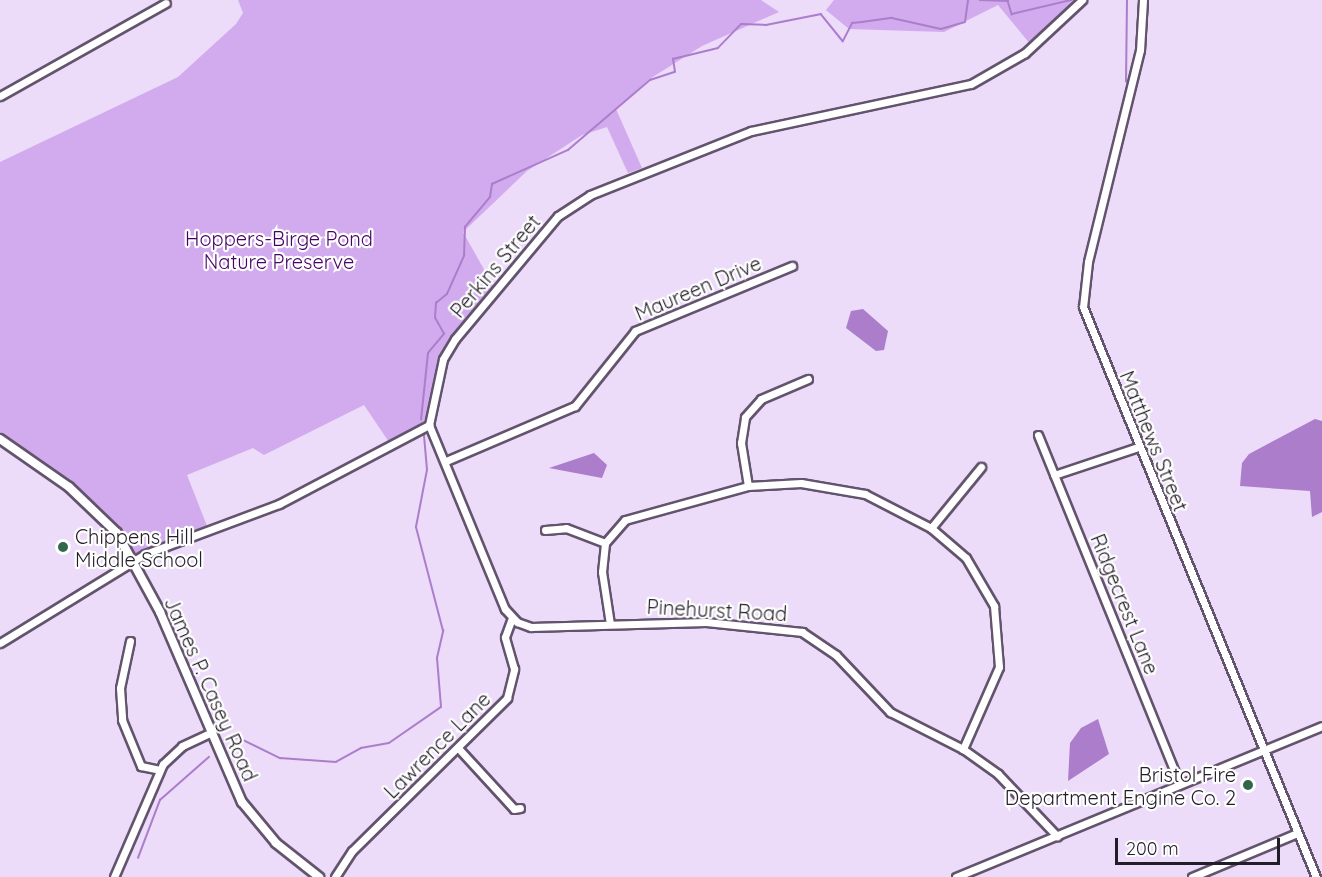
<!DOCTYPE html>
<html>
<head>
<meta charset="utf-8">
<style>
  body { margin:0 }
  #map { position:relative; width:1322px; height:877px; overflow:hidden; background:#ecdbf9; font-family:Quicksand,sans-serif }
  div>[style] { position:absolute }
  .green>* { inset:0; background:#d1abed }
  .water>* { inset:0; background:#ab7dcb }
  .stream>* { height:1.5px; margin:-0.75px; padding:0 0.75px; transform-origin:0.75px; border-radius:0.75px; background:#ab7dcb }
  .roads { filter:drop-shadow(2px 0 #63546d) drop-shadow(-2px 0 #63546d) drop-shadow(0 2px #63546d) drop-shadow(0 -2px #63546d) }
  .minor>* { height:7px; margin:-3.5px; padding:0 3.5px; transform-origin:3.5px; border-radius:3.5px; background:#fff }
  .major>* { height:8px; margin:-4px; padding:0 4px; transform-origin:4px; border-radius:4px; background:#fff }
  .dots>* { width:16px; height:16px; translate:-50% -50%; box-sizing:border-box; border:3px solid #fff; border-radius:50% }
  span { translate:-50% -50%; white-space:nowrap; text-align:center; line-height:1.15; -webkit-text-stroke:4.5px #fff; paint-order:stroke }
  .park-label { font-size:20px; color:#470267 }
  .street-label { font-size:20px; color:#231d27 }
  .poi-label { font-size:20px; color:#231d27 }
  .left { translate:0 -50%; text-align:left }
  .right { translate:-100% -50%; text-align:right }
  .scale { position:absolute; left:1115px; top:838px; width:165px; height:27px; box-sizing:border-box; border:3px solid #231d27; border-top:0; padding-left:8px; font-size:18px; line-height:21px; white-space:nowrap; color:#231d27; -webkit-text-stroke:4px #fff; paint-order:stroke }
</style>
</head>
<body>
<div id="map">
  <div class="green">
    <div style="clip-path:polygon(238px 0,761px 0,779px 12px,702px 46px,648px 80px,616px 109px,642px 168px,628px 173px,607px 127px,582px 135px,527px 171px,463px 232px,495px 289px,443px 359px,429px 425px,391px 445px,364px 405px,264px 455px,253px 448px,187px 475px,209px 531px,135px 560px,103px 517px,0 439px,0 162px,178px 77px,236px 24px,243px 13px)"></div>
    <div style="clip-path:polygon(834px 0,1074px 0,1031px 45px,998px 5px,944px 32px,849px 29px,826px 10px)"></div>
  </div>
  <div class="water">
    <div style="clip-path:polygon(863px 309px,888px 331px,884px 350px,876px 351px,846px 328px,851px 311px)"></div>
    <div style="clip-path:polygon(1315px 419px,1322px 421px,1322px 512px,1312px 517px,1310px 491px,1240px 486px,1242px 463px,1249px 454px)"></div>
    <div style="clip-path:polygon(594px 453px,607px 465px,602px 478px,549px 468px)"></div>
    <div style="clip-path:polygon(1098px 719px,1109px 754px,1068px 781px,1070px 743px,1081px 728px)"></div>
  </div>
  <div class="stream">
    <div style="left:980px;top:0;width:28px;rotate:2deg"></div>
    <div style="left:1008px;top:1px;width:14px;rotate:73deg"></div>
    <div style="left:1012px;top:14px;width:61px;rotate:-13.3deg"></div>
    <div style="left:1126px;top:82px;width:82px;rotate:-89.3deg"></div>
    <div style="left:421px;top:420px;width:67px;rotate:-84deg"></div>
    <div style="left:428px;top:353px;width:25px;rotate:-50deg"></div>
    <div style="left:444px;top:334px;width:18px;rotate:-119deg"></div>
    <div style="left:435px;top:318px;width:15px;rotate:-86deg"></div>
    <div style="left:436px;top:303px;width:14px;rotate:-39deg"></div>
    <div style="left:447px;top:294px;width:42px;rotate:-65.9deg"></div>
    <div style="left:464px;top:256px;width:29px;rotate:-88deg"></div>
    <div style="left:465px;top:227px;width:39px;rotate:-50deg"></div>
    <div style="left:490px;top:197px;width:13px;rotate:-81deg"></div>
    <div style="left:492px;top:184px;width:83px;rotate:-24.1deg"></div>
    <div style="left:568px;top:150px;width:108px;rotate:-40.5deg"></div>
    <div style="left:650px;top:80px;width:26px;rotate:-18deg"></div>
    <div style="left:675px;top:72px;width:13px;rotate:-99deg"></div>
    <div style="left:673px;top:59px;width:46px;rotate:-13.7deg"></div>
    <div style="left:718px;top:48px;width:33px;rotate:-46deg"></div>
    <div style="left:741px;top:24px;width:25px;rotate:2deg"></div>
    <div style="left:766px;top:25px;width:56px;rotate:-11.3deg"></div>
    <div style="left:821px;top:14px;width:35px;rotate:51deg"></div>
    <div style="left:843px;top:41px;width:20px;rotate:-63deg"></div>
    <div style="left:852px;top:23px;width:10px;rotate:-6deg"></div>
    <div style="left:862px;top:22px;width:30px;rotate:-8deg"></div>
    <div style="left:892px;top:18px;width:50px;rotate:12.7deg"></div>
    <div style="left:941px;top:29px;width:15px;rotate:-16deg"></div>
    <div style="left:955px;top:25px;width:10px;rotate:-17deg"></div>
    <div style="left:965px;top:22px;width:22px;rotate:-82deg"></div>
    <div style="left:224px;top:740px;width:15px;rotate:-8deg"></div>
    <div style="left:239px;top:738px;width:46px;rotate:26deg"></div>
    <div style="left:280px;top:758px;width:56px;rotate:4.1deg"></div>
    <div style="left:336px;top:762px;width:29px;rotate:-29deg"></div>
    <div style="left:361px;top:748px;width:28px;rotate:-10deg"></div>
    <div style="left:389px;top:743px;width:63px;rotate:-34.7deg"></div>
    <div style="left:441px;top:707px;width:49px;rotate:-94.7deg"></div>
    <div style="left:437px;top:658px;width:28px;rotate:-77deg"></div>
    <div style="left:443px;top:631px;width:107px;rotate:-104.6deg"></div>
    <div style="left:416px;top:527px;width:58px;rotate:-79.1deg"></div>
    <div style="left:427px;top:470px;width:35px;rotate:-95deg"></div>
    <div style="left:138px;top:858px;width:62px;rotate:-69.2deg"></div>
    <div style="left:160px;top:800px;width:65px;rotate:-41.3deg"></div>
  </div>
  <div class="roads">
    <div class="minor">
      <div style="left:1143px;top:0;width:50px;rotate:93.4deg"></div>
      <div style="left:1140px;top:50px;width:218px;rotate:103.8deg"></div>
      <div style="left:1088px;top:262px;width:45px;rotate:96.3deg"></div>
      <div style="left:1083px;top:307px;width:616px;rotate:67.77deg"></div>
      <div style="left:0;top:96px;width:190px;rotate:-29.3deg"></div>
      <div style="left:429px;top:425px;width:199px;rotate:67.6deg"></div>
      <div style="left:505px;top:609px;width:18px;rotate:47deg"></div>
      <div style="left:517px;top:622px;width:15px;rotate:20deg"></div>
      <div style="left:531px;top:627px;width:175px;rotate:-1.6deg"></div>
      <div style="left:706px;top:622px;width:97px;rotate:5.9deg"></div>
      <div style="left:802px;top:632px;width:41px;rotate:34.1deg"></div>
      <div style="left:836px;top:655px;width:79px;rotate:46.5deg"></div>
      <div style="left:890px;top:712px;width:82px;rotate:26.9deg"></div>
      <div style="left:963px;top:749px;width:43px;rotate:35.5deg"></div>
      <div style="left:998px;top:774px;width:86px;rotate:46.4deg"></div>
      <div style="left:1038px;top:435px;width:377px;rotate:67.9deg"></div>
      <div style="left:446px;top:461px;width:140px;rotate:-23.1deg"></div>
      <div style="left:575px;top:406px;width:96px;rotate:-51.3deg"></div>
      <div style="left:635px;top:331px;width:170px;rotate:-22.5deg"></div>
      <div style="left:1054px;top:475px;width:89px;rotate:-18.4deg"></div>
      <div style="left:748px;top:486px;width:44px;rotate:-99.2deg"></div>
      <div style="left:741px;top:443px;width:26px;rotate:-81deg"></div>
      <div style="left:745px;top:417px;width:24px;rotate:-48deg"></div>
      <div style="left:761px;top:399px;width:51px;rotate:-23.1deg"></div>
      <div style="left:931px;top:528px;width:79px;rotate:-50.7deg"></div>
      <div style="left:545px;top:530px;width:21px;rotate:-5deg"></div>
      <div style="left:566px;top:528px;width:42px;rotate:21deg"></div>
      <div style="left:610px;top:624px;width:53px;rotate:-98.7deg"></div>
      <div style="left:602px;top:572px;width:29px;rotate:-84deg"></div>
      <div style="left:605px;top:543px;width:30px;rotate:-49deg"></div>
      <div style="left:625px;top:520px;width:128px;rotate:-15.5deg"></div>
      <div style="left:748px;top:486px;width:53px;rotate:-3.2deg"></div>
      <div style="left:801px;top:483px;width:65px;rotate:9.8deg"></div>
      <div style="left:865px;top:494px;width:74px;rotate:27.3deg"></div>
      <div style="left:931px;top:528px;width:46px;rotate:40.6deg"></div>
      <div style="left:966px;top:558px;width:56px;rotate:59.7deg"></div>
      <div style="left:994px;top:606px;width:61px;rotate:85.3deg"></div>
      <div style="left:999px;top:667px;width:90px;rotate:113.7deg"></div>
      <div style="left:130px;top:641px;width:48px;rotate:102deg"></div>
      <div style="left:120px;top:688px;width:32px;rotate:86deg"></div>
      <div style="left:122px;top:720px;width:50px;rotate:67.6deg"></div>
      <div style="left:141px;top:766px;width:19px;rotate:12deg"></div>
      <div style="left:0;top:643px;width:170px;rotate:-31.5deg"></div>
      <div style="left:145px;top:554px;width:143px;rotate:-20.5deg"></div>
      <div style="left:279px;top:504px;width:170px;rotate:-27.8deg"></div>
      <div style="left:429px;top:425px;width:67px;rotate:-78deg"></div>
      <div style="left:443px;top:359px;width:23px;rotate:-59deg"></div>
      <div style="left:455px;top:339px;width:160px;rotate:-50.1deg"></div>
      <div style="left:558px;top:216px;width:38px;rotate:-33deg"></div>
      <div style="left:590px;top:195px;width:173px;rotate:-21.7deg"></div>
      <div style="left:751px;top:131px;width:225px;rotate:-12.1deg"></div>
      <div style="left:971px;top:84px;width:62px;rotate:-29.9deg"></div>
      <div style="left:1025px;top:53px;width:78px;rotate:-42.9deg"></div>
      <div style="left:459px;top:749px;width:81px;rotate:47.5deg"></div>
      <div style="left:514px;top:809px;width:6px;rotate:-9deg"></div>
      <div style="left:114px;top:877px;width:123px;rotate:-66.6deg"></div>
      <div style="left:163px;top:764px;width:26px;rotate:-43deg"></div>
      <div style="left:182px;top:746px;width:31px;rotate:-25deg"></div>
      <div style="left:335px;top:877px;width:31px;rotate:-57deg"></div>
      <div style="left:352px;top:851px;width:218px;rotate:-44.6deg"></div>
      <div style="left:507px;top:698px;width:30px;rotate:-76deg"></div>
      <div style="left:514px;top:669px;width:33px;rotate:-106deg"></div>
      <div style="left:505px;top:637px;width:20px;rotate:-70deg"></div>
      <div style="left:956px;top:877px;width:396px;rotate:-22.4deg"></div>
      <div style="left:1192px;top:877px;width:114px;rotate:-22.7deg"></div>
    </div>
    <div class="major">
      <div style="left:0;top:439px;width:84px;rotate:34.8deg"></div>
      <div style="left:69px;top:487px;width:66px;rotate:43.8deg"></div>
      <div style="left:117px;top:533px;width:90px;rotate:61.4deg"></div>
      <div style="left:160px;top:612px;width:207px;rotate:66.7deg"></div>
      <div style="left:242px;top:802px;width:53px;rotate:50.3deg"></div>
      <div style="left:276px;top:843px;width:55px;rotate:38.3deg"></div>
    </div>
  </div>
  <div class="dots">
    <div style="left:63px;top:547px;background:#31674c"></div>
    <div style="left:1248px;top:785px;background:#31674c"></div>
  </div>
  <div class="park-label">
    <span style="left:279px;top:250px">Hoppers-Birge Pond<br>Nature Preserve</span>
  </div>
  <div class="street-label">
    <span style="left:495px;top:266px;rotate:-50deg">Perkins Street</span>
    <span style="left:698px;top:288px;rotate:-23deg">Maureen Drive</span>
    <span style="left:1154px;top:441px;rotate:68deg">Matthews Street</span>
    <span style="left:1125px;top:604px;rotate:68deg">Ridgecrest Lane</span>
    <span style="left:717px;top:610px;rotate:3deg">Pinehurst Road</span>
    <span style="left:211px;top:689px;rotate:66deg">James P. Casey Road</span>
    <span style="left:437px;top:745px;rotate:-45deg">Lawrence Lane</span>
  </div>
  <div class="poi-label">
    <span class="left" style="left:75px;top:548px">Chippens Hill<br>Middle School</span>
    <span class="right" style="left:1236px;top:786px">Bristol Fire<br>Department Engine Co. 2</span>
  </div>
  <div class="scale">200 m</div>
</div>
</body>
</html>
